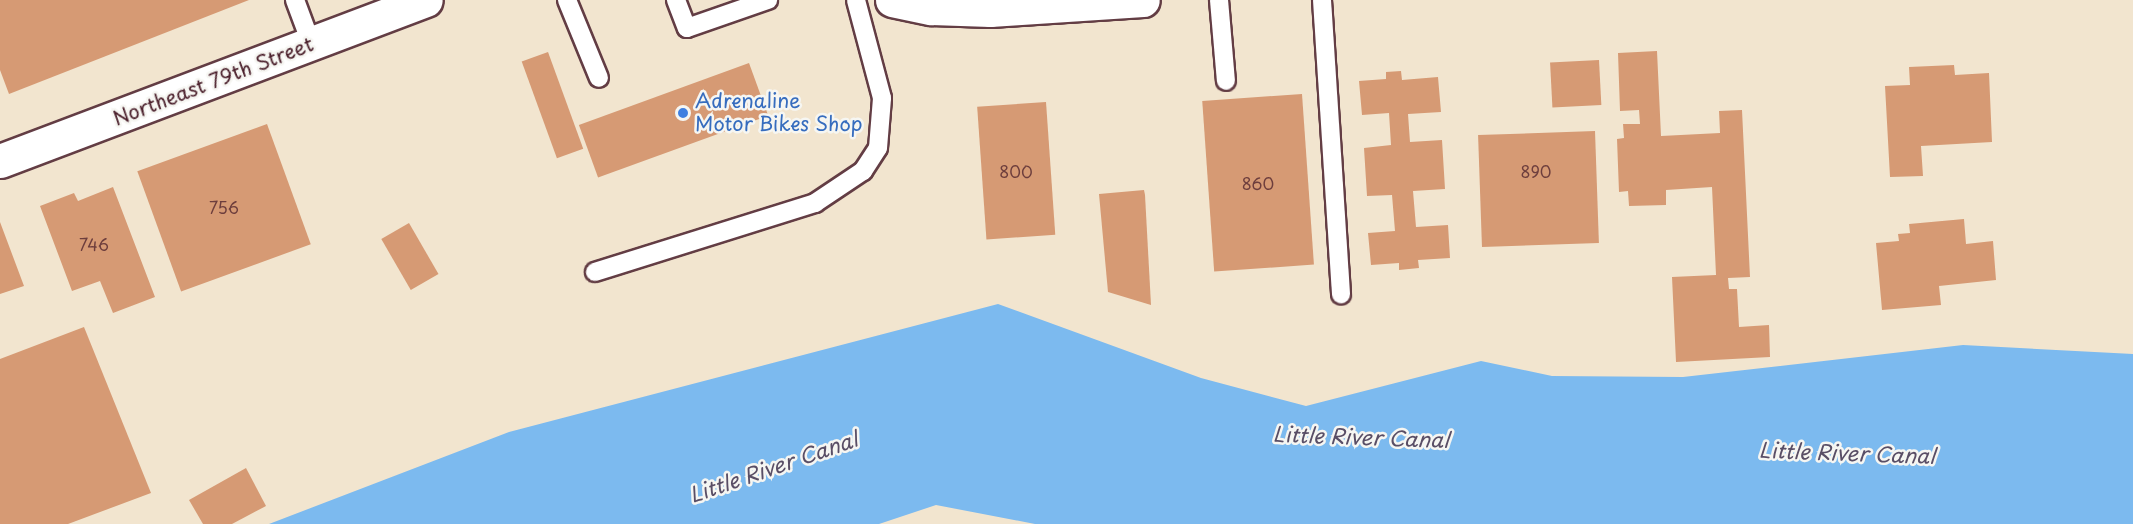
<!DOCTYPE html>
<html>
<head>
<meta charset="utf-8">
<style>
  body { margin:0 }
  #map { position:relative; width:2133px; height:524px; overflow:hidden; background:#f2e5cf; font-family:"Playpen Sans",sans-serif }
  div>[style] { position:absolute }
  .water>* { inset:0; background:#7cbaef }
  .building>* { inset:0; background:#d69a74; transform-origin:0 0 }
  .roads { filter:drop-shadow(2px 0 #633d44) drop-shadow(-2px 0 #633d44) drop-shadow(0 2px #633d44) drop-shadow(0 -2px #633d44) }
  .lane>* { height:18px; margin:-9px; padding:0 9px; transform-origin:9px; border-radius:9px; background:#fff }
  .street>* { height:33px; margin:-16.5px; padding:0 16.5px; transform-origin:16.5px; border-radius:16.5px; background:#fff }
  .primary>* { height:33px; margin:-16.5px; padding:0 16.5px; transform-origin:16.5px; border-radius:16.5px; background:#fff }
  .dots>* { width:16px; height:16px; translate:-50% -50%; box-sizing:border-box; border:3px solid #f6f6f2; border-radius:50% }
  span { translate:-50% -50%; white-space:nowrap; text-align:center; line-height:1.15; -webkit-text-stroke:5px #f6f6f2; paint-order:stroke }
  .number-label { font-size:16px; color:#6d3e3d }
  .number-label span { -webkit-text-stroke-width:0 }
  .street-label { font-size:20px; color:#4a1f2b }
  .shop-label { font-size:20px; color:#366cbe }
  .left { translate:0 -50%; text-align:left }
  .water-label { font-size:21px; color:#594e66; font-style:italic }
</style>
</head>
<body>
<div id="map">
  <div class="water">
    <div style="clip-path:polygon(998px 304px,1201px 378px,1306px 406px,1481px 361px,1552px 376px,1683px 377px,1963px 345px,2133px 354px,2133px 524px,1035px 524px,936px 505px,879px 524px,269px 524px,509px 432px)"></div>
  </div>
  <div class="building">
    <div style="clip-path:polygon(0 0,249px 0,9px 94px,0 70px)"></div>
    <div style="clip-path:polygon(1657px 51px,1661px 136px,1720px 133px,1719px 111px,1742px 110px,1750px 277px,1728px 278px,1729px 289px,1737px 289px,1739px 327px,1769px 325px,1770px 357px,1676px 362px,1672px 277px,1716px 275px,1712px 187px,1666px 190px,1666px 205px,1629px 206px,1628px 191px,1619px 192px,1617px 139px,1624px 138px,1623px 124px,1640px 124px,1639px 110px,1620px 111px,1618px 53px)"></div>
    <div style="left:548px;top:52px;width:103px;height:28px;rotate:70deg"></div>
    <div style="left:1599px;top:60px;width:45px;height:49px;rotate:87deg"></div>
    <div style="left:749px;top:63px;width:56px;height:181px;rotate:70deg"></div>
    <div style="clip-path:polygon(1954px 65px,1955px 75px,1989px 73px,1992px 142px,1921px 146px,1923px 176px,1890px 177px,1885px 86px,1910px 85px,1909px 67px)"></div>
    <div style="clip-path:polygon(1401px 71px,1402px 80px,1438px 77px,1441px 112px,1408px 114px,1410px 142px,1442px 140px,1445px 189px,1413px 191px,1416px 227px,1448px 225px,1450px 258px,1418px 260px,1419px 268px,1399px 270px,1399px 263px,1371px 265px,1368px 233px,1395px 231px,1392px 195px,1367px 196px,1364px 148px,1391px 145px,1389px 113px,1362px 115px,1359px 81px,1386px 79px,1386px 72px)"></div>
    <div style="left:1302px;top:94px;width:171px;height:100px;rotate:86deg"></div>
    <div style="left:1046px;top:102px;width:133px;height:69px;rotate:86deg"></div>
    <div style="left:267px;top:124px;width:128px;height:138px;rotate:70deg"></div>
    <div style="left:1595px;top:131px;width:112px;height:117px;rotate:88deg"></div>
    <div style="clip-path:polygon(113px 187px,155px 297px,113px 313px,100px 281px,72px 291px,40px 206px,74px 193px,78px 201px)"></div>
    <div style="clip-path:polygon(1144px 190px,1145px 195px,1151px 305px,1108px 292px,1099px 194px)"></div>
    <div style="clip-path:polygon(1964px 219px,1966px 244px,1993px 241px,1996px 280px,1939px 286px,1941px 305px,1882px 310px,1876px 243px,1899px 241px,1898px 234px,1910px 233px,1909px 224px)"></div>
    <div style="clip-path:polygon(0 222px,24px 286px,0 294px)"></div>
    <div style="left:409px;top:223px;width:59px;height:32px;rotate:60deg"></div>
    <div style="clip-path:polygon(84px 327px,151px 493px,68px 524px,0 524px,0 359px)"></div>
    <div style="clip-path:polygon(246px 468px,266px 506px,232px 524px,203px 524px,189px 500px)"></div>
  </div>
  <div class="roads">
    <div class="lane">
      <div style="left:295px;top:0;width:46px;rotate:69.6deg"></div>
      <div style="left:567px;top:0;width:84px;rotate:67.7deg"></div>
      <div style="left:676px;top:0;width:30px;rotate:69deg"></div>
      <div style="left:687px;top:28px;width:86px;rotate:-19.1deg"></div>
      <div style="left:1219px;top:0;width:81px;rotate:85.1deg"></div>
      <div style="left:1322px;top:0;width:295px;rotate:86.3deg"></div>
      <div style="left:595px;top:272px;width:231px;rotate:-17.4deg"></div>
      <div style="left:815px;top:203px;width:58px;rotate:-33.7deg"></div>
      <div style="left:863px;top:171px;width:27px;rotate:-57deg"></div>
      <div style="left:878px;top:148px;width:50px;rotate:-85.4deg"></div>
      <div style="left:882px;top:98px;width:101px;rotate:-104.9deg"></div>
    </div>
    <div class="street">
      <div style="left:892px;top:0;width:40px;rotate:12deg"></div>
      <div style="left:931px;top:8px;width:59px;rotate:1.9deg"></div>
      <div style="left:990px;top:10px;width:153px;rotate:-3.7deg"></div>
    </div>
    <div class="primary">
      <div style="left:0;top:161px;width:455px;rotate:-20.7deg"></div>
    </div>
  </div>
  <div class="dots">
    <div style="left:683px;top:113px;background:#3f7fe0"></div>
  </div>
  <div class="number-label">
    <span style="left:1016px;top:171px">800</span>
    <span style="left:1536px;top:171px">890</span>
    <span style="left:1258px;top:183px">860</span>
    <span style="left:224px;top:207px">756</span>
    <span style="left:94px;top:244px">746</span>
  </div>
  <div class="street-label">
    <span style="left:213px;top:81px;rotate:-21deg">Northeast 79th Street</span>
  </div>
  <div class="shop-label">
    <span class="left" style="left:695px;top:112px">Adrenaline<br>Motor Bikes Shop</span>
  </div>
  <div class="water-label">
    <span style="left:1361px;top:436px;rotate:2deg">Little River Canal</span>
    <span style="left:1847px;top:452px;rotate:2deg">Little River Canal</span>
    <span style="left:773px;top:466px;rotate:-19deg">Little River Canal</span>
  </div>
</div>
</body>
</html>
